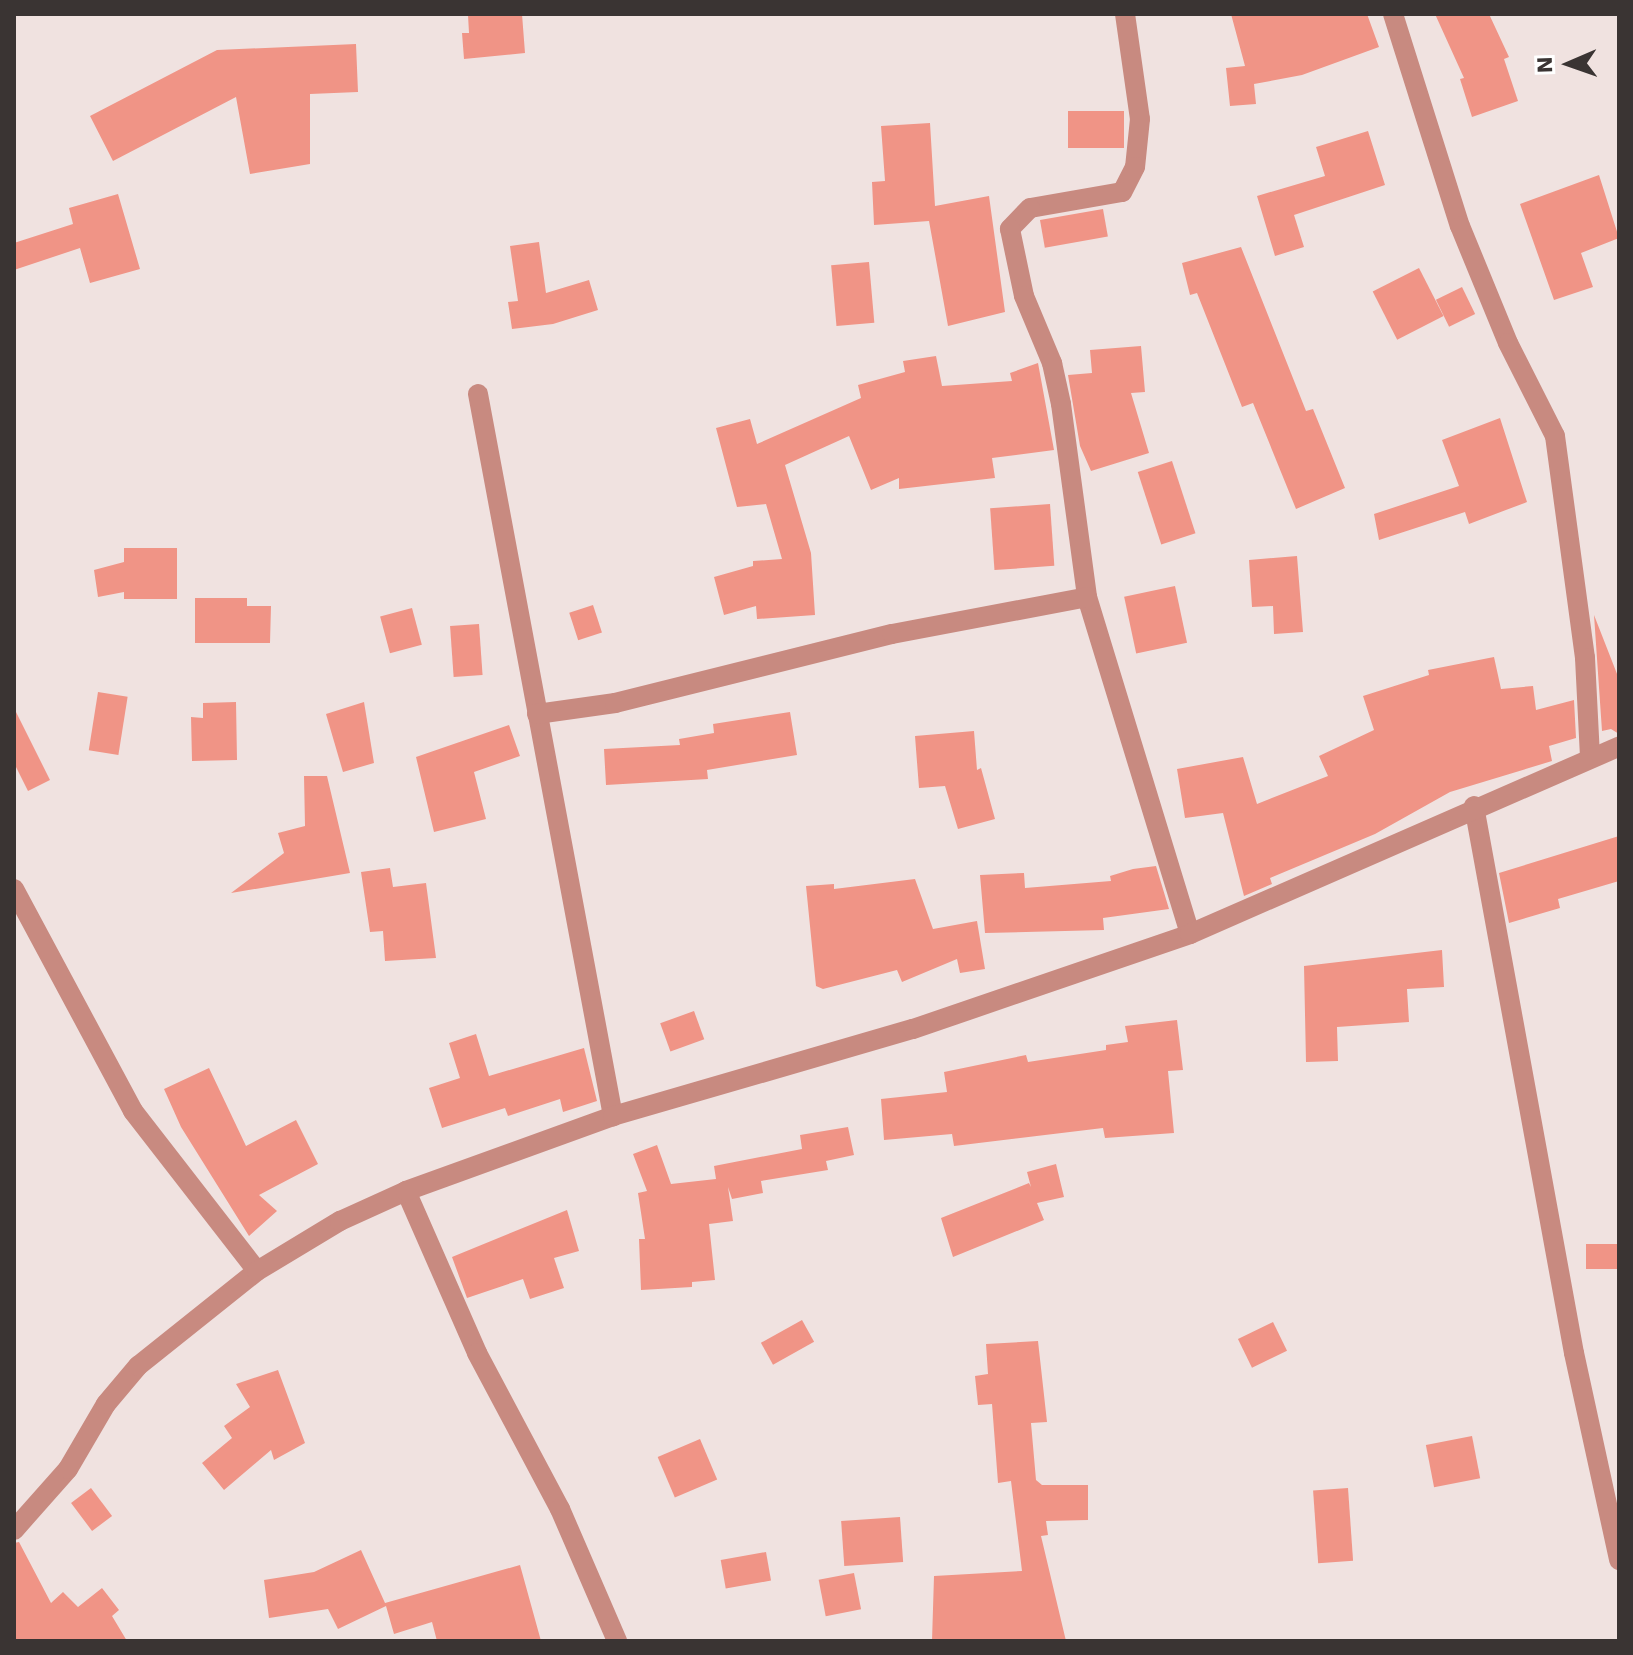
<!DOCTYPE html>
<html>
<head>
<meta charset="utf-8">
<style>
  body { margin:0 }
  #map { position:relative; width:1633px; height:1655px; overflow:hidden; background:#f0e2e0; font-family:"Work Sans",sans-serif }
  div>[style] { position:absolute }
  .building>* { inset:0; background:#f09486; transform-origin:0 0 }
  .street>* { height:20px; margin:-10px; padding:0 10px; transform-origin:10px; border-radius:10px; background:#c88a80 }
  span { translate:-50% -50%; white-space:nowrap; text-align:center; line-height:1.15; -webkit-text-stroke:6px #fff; paint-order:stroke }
  .frame { position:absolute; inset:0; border:16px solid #3a3433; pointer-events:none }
  .north { position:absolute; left:1529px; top:24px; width:80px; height:80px; -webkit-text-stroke:6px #fff; paint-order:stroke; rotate:268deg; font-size:22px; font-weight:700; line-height:32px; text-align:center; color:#3a3433 }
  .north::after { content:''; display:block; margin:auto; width:28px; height:36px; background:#3a3433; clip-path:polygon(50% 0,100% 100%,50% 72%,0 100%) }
</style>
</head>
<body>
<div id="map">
  <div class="building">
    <div style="clip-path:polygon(476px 14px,522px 14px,525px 53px,464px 59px,462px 33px,469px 33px,468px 15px)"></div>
    <div style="clip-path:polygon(1231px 14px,1367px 14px,1379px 47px,1302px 75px,1254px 84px,1256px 104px,1230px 106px,1226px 68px,1245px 66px)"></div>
    <div style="clip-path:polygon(1435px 14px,1489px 14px,1509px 57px,1504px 59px,1518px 101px,1472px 117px,1460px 79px,1464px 78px)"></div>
    <div style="clip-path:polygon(356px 44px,358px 92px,310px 94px,310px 164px,250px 174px,236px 97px,113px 161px,90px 116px,217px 50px)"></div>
    <div style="left:1124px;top:111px;width:37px;height:56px;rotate:90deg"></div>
    <div style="clip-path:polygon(930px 123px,935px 206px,989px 196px,1005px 312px,948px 326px,929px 221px,874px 225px,872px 182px,885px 181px,881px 126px)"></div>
    <div style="clip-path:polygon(1368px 131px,1385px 185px,1294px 215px,1304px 247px,1275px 256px,1257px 196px,1325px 176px,1316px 147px)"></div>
    <div style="clip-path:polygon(1599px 175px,1619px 238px,1581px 253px,1593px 287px,1554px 300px,1520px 204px)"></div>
    <div style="clip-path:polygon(118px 194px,140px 269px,90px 283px,80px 248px,14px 270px,14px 243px,73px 224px,69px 208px)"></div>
    <div style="left:1103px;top:209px;width:28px;height:64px;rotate:80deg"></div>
    <div style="clip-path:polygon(539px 242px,546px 293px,589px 280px,598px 310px,553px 324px,512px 329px,508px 302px,518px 301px,510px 246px)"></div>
    <div style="clip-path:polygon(1241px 247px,1306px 411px,1313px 409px,1345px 488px,1296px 509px,1253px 403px,1242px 407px,1197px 293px,1190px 295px,1182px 263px)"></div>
    <div style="left:869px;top:262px;width:61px;height:38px;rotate:85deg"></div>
    <div style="left:1419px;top:268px;width:54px;height:52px;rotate:63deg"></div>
    <div style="left:1462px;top:287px;width:30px;height:29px;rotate:64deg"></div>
    <div style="clip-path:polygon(1141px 346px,1145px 392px,1131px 393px,1149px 453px,1091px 471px,1080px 446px,1068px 375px,1092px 373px,1090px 350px)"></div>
    <div style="clip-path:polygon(936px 356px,942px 386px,1012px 381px,1010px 373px,1038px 363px,1054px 450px,992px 458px,995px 478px,899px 489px,899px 478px,871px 490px,849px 436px,785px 465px,811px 553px,815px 615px,757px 619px,756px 606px,724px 615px,714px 577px,753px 566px,753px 561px,782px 559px,766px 504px,737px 507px,716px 428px,750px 419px,757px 444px,861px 398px,858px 385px,905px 372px,903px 361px)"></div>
    <div style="clip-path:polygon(1500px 418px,1527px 502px,1469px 524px,1465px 512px,1379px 540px,1374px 514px,1459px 486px,1442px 440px)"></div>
    <div style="left:1172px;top:461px;width:76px;height:36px;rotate:72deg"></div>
    <div style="left:1050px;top:504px;width:62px;height:60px;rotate:86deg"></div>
    <div style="clip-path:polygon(124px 548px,177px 548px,177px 599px,124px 599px,124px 592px,98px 597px,94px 570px,124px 562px)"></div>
    <div style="clip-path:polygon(1297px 556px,1303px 632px,1274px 634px,1273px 606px,1252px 607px,1249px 560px)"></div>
    <div style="left:1175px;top:586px;width:58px;height:52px;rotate:78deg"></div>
    <div style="clip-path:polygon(195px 598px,247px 598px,247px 606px,271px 606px,270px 643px,195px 643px)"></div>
    <div style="left:593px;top:605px;width:29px;height:25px;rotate:72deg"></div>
    <div style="left:412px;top:608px;width:38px;height:33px;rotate:75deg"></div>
    <div style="clip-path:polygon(1594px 615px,1619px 679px,1619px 734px,1611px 729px,1602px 731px)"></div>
    <div style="left:479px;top:624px;width:51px;height:29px;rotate:86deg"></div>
    <div style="clip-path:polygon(1494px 657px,1501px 689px,1533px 686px,1536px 710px,1574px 700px,1576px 738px,1549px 746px,1552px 761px,1450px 792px,1375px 834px,1270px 878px,1272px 884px,1244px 896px,1223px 813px,1185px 818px,1177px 769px,1243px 757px,1257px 804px,1328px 776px,1319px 756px,1374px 730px,1363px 696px,1429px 675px,1428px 670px)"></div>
    <div style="left:98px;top:692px;width:30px;height:59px;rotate:9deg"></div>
    <div style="clip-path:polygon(236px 702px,237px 760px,192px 761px,191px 717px,203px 718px,203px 703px)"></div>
    <div style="clip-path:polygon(364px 702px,374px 763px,343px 772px,326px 714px)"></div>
    <div style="clip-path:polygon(14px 708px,50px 780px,28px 791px,14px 763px)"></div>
    <div style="clip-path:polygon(790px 712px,797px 755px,707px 770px,708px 779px,606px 785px,604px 749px,680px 745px,679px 739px,714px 733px,713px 724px)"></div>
    <div style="clip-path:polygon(509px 725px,520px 756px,474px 772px,486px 819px,434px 832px,416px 757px)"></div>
    <div style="clip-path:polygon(974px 731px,977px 770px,981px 768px,995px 819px,958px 829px,945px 786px,919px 788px,915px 736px)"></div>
    <div style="clip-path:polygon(304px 776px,327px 776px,350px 873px,231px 893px,284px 853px,278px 833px,305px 826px)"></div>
    <div style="clip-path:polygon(1619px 836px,1619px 881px,1558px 899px,1560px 908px,1509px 923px,1499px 873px)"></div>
    <div style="clip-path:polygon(1156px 866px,1169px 909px,1103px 918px,1104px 930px,985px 933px,980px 875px,1024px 873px,1025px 888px,1111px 881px,1110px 876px,1133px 869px)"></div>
    <div style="clip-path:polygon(390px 868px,393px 887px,426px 883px,436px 958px,385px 961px,383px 931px,370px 932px,361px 872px)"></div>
    <div style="clip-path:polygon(915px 879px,933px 929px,977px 921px,985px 969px,960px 973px,957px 959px,902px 982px,897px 970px,823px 989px,816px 986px,806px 886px,834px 884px,834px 889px)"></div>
    <div style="clip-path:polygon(1442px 950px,1444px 987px,1407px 989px,1409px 1022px,1337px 1027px,1338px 1061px,1306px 1062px,1304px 966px)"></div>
    <div style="left:694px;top:1011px;width:30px;height:36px;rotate:70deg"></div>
    <div style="clip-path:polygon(1177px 1020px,1183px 1070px,1168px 1071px,1174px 1133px,1105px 1138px,1103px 1128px,954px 1146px,952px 1134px,884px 1140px,881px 1099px,947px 1092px,944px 1072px,1026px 1055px,1028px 1062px,1106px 1050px,1106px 1045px,1128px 1042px,1125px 1026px)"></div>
    <div style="clip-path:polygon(476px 1034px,489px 1076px,584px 1048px,597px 1101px,563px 1112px,560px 1099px,508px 1116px,505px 1108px,442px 1128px,429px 1088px,460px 1078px,449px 1043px)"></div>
    <div style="clip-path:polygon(209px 1068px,246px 1146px,296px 1120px,318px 1164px,259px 1195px,277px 1211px,249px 1236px,181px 1127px,164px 1089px)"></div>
    <div style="clip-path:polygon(848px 1127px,854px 1155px,826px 1161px,828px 1170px,761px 1181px,763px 1193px,732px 1199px,728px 1187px,733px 1221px,709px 1224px,715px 1280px,692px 1282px,692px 1287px,641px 1290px,639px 1239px,645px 1239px,638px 1193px,647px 1191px,633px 1154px,657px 1145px,671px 1184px,716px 1179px,714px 1166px,802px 1149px,800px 1135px)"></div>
    <div style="clip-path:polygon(1056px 1164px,1064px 1197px,1037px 1203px,1044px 1220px,953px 1257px,941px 1218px,1029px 1183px,1031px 1187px,1027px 1172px)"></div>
    <div style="clip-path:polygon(567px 1210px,579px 1251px,554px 1258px,564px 1288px,530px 1299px,523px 1279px,467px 1298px,452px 1257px)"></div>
    <div style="left:1619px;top:1244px;width:25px;height:33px;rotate:90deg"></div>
    <div style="left:802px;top:1320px;width:25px;height:47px;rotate:61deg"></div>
    <div style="left:1273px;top:1322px;width:32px;height:39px;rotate:64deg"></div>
    <div style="clip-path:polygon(1038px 1341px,1047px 1422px,1031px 1423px,1036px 1480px,1042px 1485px,1088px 1485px,1088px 1520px,1046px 1521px,1048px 1535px,1041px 1536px,1066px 1641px,932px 1641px,934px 1576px,1022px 1571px,1011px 1481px,998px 1483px,992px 1404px,978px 1405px,975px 1376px,988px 1374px,986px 1344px)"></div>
    <div style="clip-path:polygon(278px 1370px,305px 1443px,274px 1460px,271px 1450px,224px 1490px,202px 1463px,232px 1438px,224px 1426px,250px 1407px,236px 1384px)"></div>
    <div style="left:1472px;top:1436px;width:43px;height:47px;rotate:79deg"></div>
    <div style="left:700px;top:1439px;width:44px;height:46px;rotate:67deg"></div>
    <div style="left:91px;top:1488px;width:35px;height:25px;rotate:53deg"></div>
    <div style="left:1348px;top:1488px;width:73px;height:35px;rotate:86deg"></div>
    <div style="left:900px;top:1517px;width:45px;height:59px;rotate:86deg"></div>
    <div style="clip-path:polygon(19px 1542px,51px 1603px,63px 1592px,78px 1607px,102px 1588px,119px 1610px,112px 1616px,127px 1641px,14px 1641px,14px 1543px)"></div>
    <div style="clip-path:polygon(361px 1550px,385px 1603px,520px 1565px,541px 1641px,437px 1641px,432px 1622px,394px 1634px,386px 1606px,338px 1629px,328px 1609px,269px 1618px,264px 1580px,314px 1572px)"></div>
    <div style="left:766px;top:1552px;width:29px;height:46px;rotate:80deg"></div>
    <div style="left:854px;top:1573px;width:37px;height:36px;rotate:79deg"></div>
  </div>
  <div class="street">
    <div style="left:1125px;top:14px;width:106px;rotate:81.9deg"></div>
    <div style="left:1140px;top:119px;width:48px;rotate:95.9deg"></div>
    <div style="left:1135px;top:167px;width:28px;rotate:117deg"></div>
    <div style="left:1122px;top:192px;width:93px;rotate:170.1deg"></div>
    <div style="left:1030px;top:208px;width:29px;rotate:134deg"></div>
    <div style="left:1010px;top:229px;width:68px;rotate:78.2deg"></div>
    <div style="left:1024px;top:296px;width:73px;rotate:67.3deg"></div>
    <div style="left:1052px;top:363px;width:42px;rotate:77.6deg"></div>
    <div style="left:1061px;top:404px;width:195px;rotate:82.3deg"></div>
    <div style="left:1087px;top:597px;width:352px;rotate:73deg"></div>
    <div style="left:1393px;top:14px;width:222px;rotate:72.5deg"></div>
    <div style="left:1460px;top:226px;width:126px;rotate:67.7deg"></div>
    <div style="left:1508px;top:343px;width:104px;rotate:63.2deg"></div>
    <div style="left:1555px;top:436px;width:224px;rotate:82.3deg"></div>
    <div style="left:1585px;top:658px;width:98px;rotate:87.1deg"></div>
    <div style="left:478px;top:394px;width:735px;rotate:79.41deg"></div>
    <div style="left:537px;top:714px;width:79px;rotate:-8deg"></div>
    <div style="left:615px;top:703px;width:285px;rotate:-14deg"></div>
    <div style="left:892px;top:634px;width:198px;rotate:-10.7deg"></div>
    <div style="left:1474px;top:806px;width:556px;rotate:79.64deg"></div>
    <div style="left:1574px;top:1353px;width:212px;rotate:77.7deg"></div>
    <div style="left:14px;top:889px;width:252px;rotate:61.8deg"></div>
    <div style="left:133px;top:1111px;width:202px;rotate:52.2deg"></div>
    <div style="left:406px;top:1191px;width:177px;rotate:66.3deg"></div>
    <div style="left:477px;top:1353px;width:177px;rotate:62deg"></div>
    <div style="left:560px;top:1509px;width:144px;rotate:66.6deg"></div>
    <div style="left:14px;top:1530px;width:81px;rotate:-48.5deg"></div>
    <div style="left:68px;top:1469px;width:75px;rotate:-59.7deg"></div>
    <div style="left:106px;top:1404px;width:50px;rotate:-49.9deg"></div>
    <div style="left:138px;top:1366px;width:152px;rotate:-38.6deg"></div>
    <div style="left:257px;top:1271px;width:97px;rotate:-31.1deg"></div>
    <div style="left:340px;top:1221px;width:72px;rotate:-24.4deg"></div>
    <div style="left:406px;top:1191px;width:220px;rotate:-19.9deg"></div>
    <div style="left:613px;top:1116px;width:312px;rotate:-16.2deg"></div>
    <div style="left:913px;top:1029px;width:293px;rotate:-18.9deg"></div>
    <div style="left:1190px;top:934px;width:468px;rotate:-23.6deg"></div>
  </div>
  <div class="frame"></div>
  <div class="north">N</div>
</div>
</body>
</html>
